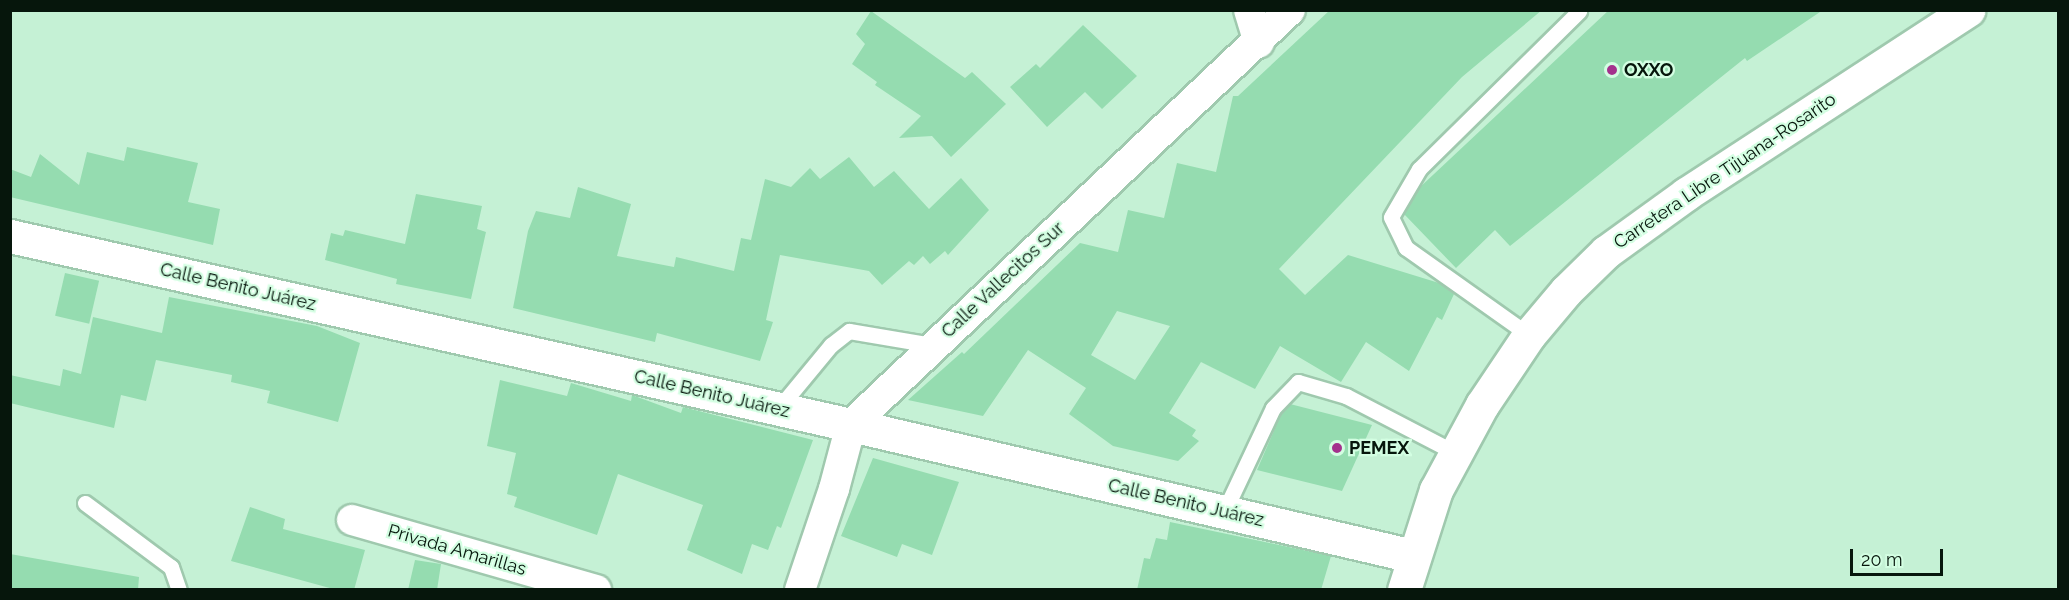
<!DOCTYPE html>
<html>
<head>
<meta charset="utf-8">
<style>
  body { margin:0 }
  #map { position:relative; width:2069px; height:600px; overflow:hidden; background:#c5f1d5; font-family:Raleway,sans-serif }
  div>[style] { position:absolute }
  .building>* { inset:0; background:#95dcb0; transform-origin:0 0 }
  .roads { filter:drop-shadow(2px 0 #9fc9ae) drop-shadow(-2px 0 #9fc9ae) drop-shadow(0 2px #9fc9ae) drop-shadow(0 -2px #9fc9ae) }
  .lane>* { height:15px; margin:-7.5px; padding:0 7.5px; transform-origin:7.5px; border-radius:7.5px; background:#fff }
  .street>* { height:30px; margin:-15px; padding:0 15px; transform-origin:15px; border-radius:15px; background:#fff }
  .secondary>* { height:33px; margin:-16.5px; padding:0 16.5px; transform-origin:16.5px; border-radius:16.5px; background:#fff }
  .primary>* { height:33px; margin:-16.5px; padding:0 16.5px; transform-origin:16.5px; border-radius:16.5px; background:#fff }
  .dots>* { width:16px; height:16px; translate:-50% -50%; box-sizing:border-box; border:3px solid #d3fee2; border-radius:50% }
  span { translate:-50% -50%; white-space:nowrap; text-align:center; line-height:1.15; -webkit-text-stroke:4.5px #d3fee2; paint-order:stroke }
  .poi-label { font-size:18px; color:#06160c; font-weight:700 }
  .left { translate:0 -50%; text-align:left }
  .street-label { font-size:18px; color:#06160c }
  .frame { position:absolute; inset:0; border:12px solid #06160c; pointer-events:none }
  .scale { position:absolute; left:1850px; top:549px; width:93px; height:27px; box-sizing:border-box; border:3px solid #06160c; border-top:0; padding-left:8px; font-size:18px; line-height:21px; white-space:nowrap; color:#06160c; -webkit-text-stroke:4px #d3fee2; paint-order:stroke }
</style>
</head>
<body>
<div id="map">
  <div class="building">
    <div style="clip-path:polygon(evenodd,1330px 10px,1542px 10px,1462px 77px,1279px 269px,1305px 295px,1348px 255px,1439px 283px,1454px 294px,1442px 320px,1437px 317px,1409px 371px,1366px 342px,1341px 382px,1280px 346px,1255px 389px,1201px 362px,1169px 413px,1196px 430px,1192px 436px,1199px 441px,1178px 461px,1113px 446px,1069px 414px,1086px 388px,1028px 350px,983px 416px,908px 400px,962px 352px,964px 354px,1080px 243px,1118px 252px,1128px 210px,1164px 218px,1177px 163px,1216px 172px,1233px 96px,1238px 96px,1330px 10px,1117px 311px,1170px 326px,1135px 380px,1091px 355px,1117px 311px)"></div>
    <div style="clip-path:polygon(1609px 10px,1823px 10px,1747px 61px,1745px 58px,1510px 246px,1495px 230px,1456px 268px,1404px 214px,1418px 189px)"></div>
    <div style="clip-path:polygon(871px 11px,965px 78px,972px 72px,1006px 104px,951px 157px,932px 136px,899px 138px,921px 116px,875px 85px,877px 82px,852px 64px,865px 44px,856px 34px)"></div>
    <div style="clip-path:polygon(1083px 25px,1137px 76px,1102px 109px,1085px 92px,1047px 127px,1010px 87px,1036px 64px,1040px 68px)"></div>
    <div style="clip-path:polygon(127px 147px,198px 163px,188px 202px,220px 209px,213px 245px,10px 197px,10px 169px,31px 177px,40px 154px,79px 185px,87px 152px,124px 161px)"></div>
    <div style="clip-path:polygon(849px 157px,874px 187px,894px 171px,929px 209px,961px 178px,989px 210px,948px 255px,945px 251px,930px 264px,923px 256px,914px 265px,909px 261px,882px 285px,869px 271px,780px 255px,766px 320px,773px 322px,760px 361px,657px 333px,655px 342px,513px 308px,528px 231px,536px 211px,570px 218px,578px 187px,631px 204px,617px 256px,674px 267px,676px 257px,734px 271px,741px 238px,751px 240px,765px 179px,791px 187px,810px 168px,820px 179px)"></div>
    <div style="clip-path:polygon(416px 194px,482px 206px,477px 229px,486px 232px,471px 299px,396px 284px,397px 279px,325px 260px,331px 233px,343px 236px,345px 230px,405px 244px)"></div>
    <div style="left:65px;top:273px;width:35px;height:44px;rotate:13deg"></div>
    <div style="clip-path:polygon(169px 297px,317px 326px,360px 343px,338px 422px,267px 403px,270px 391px,231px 382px,232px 375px,156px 360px,146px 401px,121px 395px,114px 428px,10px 403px,10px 375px,60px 386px,63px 369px,81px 374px,93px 317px,162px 333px)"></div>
    <div style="clip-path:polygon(500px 380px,567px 396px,571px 383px,631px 401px,632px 395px,681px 413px,683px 407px,813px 440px,781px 528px,777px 526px,768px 550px,752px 544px,742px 574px,687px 550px,703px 505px,618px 474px,597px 535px,514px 507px,517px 497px,507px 494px,516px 453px,487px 446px)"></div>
    <div style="clip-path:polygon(1290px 404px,1372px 425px,1342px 491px,1257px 470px,1282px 412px)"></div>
    <div style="clip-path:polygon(873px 458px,959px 482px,932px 555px,902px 544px,897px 557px,841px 536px)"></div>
    <div style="clip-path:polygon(250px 507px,285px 519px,283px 529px,365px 550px,354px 590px,337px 590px,231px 561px)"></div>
    <div style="clip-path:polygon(1170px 522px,1331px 556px,1321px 590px,1137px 590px,1144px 558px,1150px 559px,1156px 538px,1167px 540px)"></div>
    <div style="clip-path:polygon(10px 554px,139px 577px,138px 590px,10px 590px)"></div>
    <div style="clip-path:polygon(415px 560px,441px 564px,437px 590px,408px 590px)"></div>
  </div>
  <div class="roads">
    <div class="lane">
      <div style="left:1529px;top:335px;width:151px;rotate:-144.7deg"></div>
      <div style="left:1406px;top:248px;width:34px;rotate:-116deg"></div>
      <div style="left:1391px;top:217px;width:56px;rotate:-59.7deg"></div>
      <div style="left:1419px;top:169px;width:225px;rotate:-44.6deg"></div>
      <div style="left:778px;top:409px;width:83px;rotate:-50.4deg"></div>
      <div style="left:831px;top:345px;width:23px;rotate:-38deg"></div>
      <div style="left:849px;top:331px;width:84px;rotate:9.6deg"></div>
      <div style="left:85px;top:503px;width:107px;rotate:36.7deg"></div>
      <div style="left:171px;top:567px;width:24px;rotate:71deg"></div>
      <div style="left:1224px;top:512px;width:115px;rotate:-64.8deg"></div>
      <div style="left:1273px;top:408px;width:36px;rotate:-46deg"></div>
      <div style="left:1298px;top:382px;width:50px;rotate:16.3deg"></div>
      <div style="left:1346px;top:396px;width:124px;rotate:27.4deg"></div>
    </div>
    <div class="street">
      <div style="left:1249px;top:10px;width:34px;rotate:73deg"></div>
      <div style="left:352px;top:520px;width:254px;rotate:16deg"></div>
      <div style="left:800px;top:590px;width:107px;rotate:-71.4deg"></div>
      <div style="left:834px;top:489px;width:66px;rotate:-75.1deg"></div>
      <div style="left:851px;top:425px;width:604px;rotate:-43.39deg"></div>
    </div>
    <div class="secondary">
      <div style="left:10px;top:236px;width:862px;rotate:12.67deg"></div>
      <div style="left:851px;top:425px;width:577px;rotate:13.12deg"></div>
    </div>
    <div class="primary">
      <div style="left:1404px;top:590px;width:105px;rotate:-72.3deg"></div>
      <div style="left:1436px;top:490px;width:97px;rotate:-61.6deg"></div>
      <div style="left:1482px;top:405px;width:84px;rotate:-56.1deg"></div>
      <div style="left:1529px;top:335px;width:57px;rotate:-49.9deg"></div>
      <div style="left:1566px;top:291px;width:56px;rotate:-44.3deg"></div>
      <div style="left:1606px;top:252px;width:99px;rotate:-35.9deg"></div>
      <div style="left:1686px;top:194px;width:337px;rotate:-33.1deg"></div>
    </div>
  </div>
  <div class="dots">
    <div style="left:1612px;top:70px;background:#a4328d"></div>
    <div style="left:1337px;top:448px;background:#a4328d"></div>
  </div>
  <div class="poi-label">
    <span class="left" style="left:1624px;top:70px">OXXO</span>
    <span class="left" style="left:1349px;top:448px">PEMEX</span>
  </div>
  <div class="street-label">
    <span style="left:1725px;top:171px;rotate:-34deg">Carretera Libre Tijuana-Rosarito</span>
    <span style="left:1003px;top:280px;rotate:-43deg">Calle Vallecitos Sur</span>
    <span style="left:238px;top:287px;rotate:13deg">Calle Benito Juárez</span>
    <span style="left:712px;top:394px;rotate:13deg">Calle Benito Juárez</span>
    <span style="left:1186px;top:503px;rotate:13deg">Calle Benito Juárez</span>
    <span style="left:457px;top:550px;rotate:16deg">Privada Amarillas</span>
  </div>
  <div class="frame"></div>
  <div class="scale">20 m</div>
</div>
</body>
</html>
